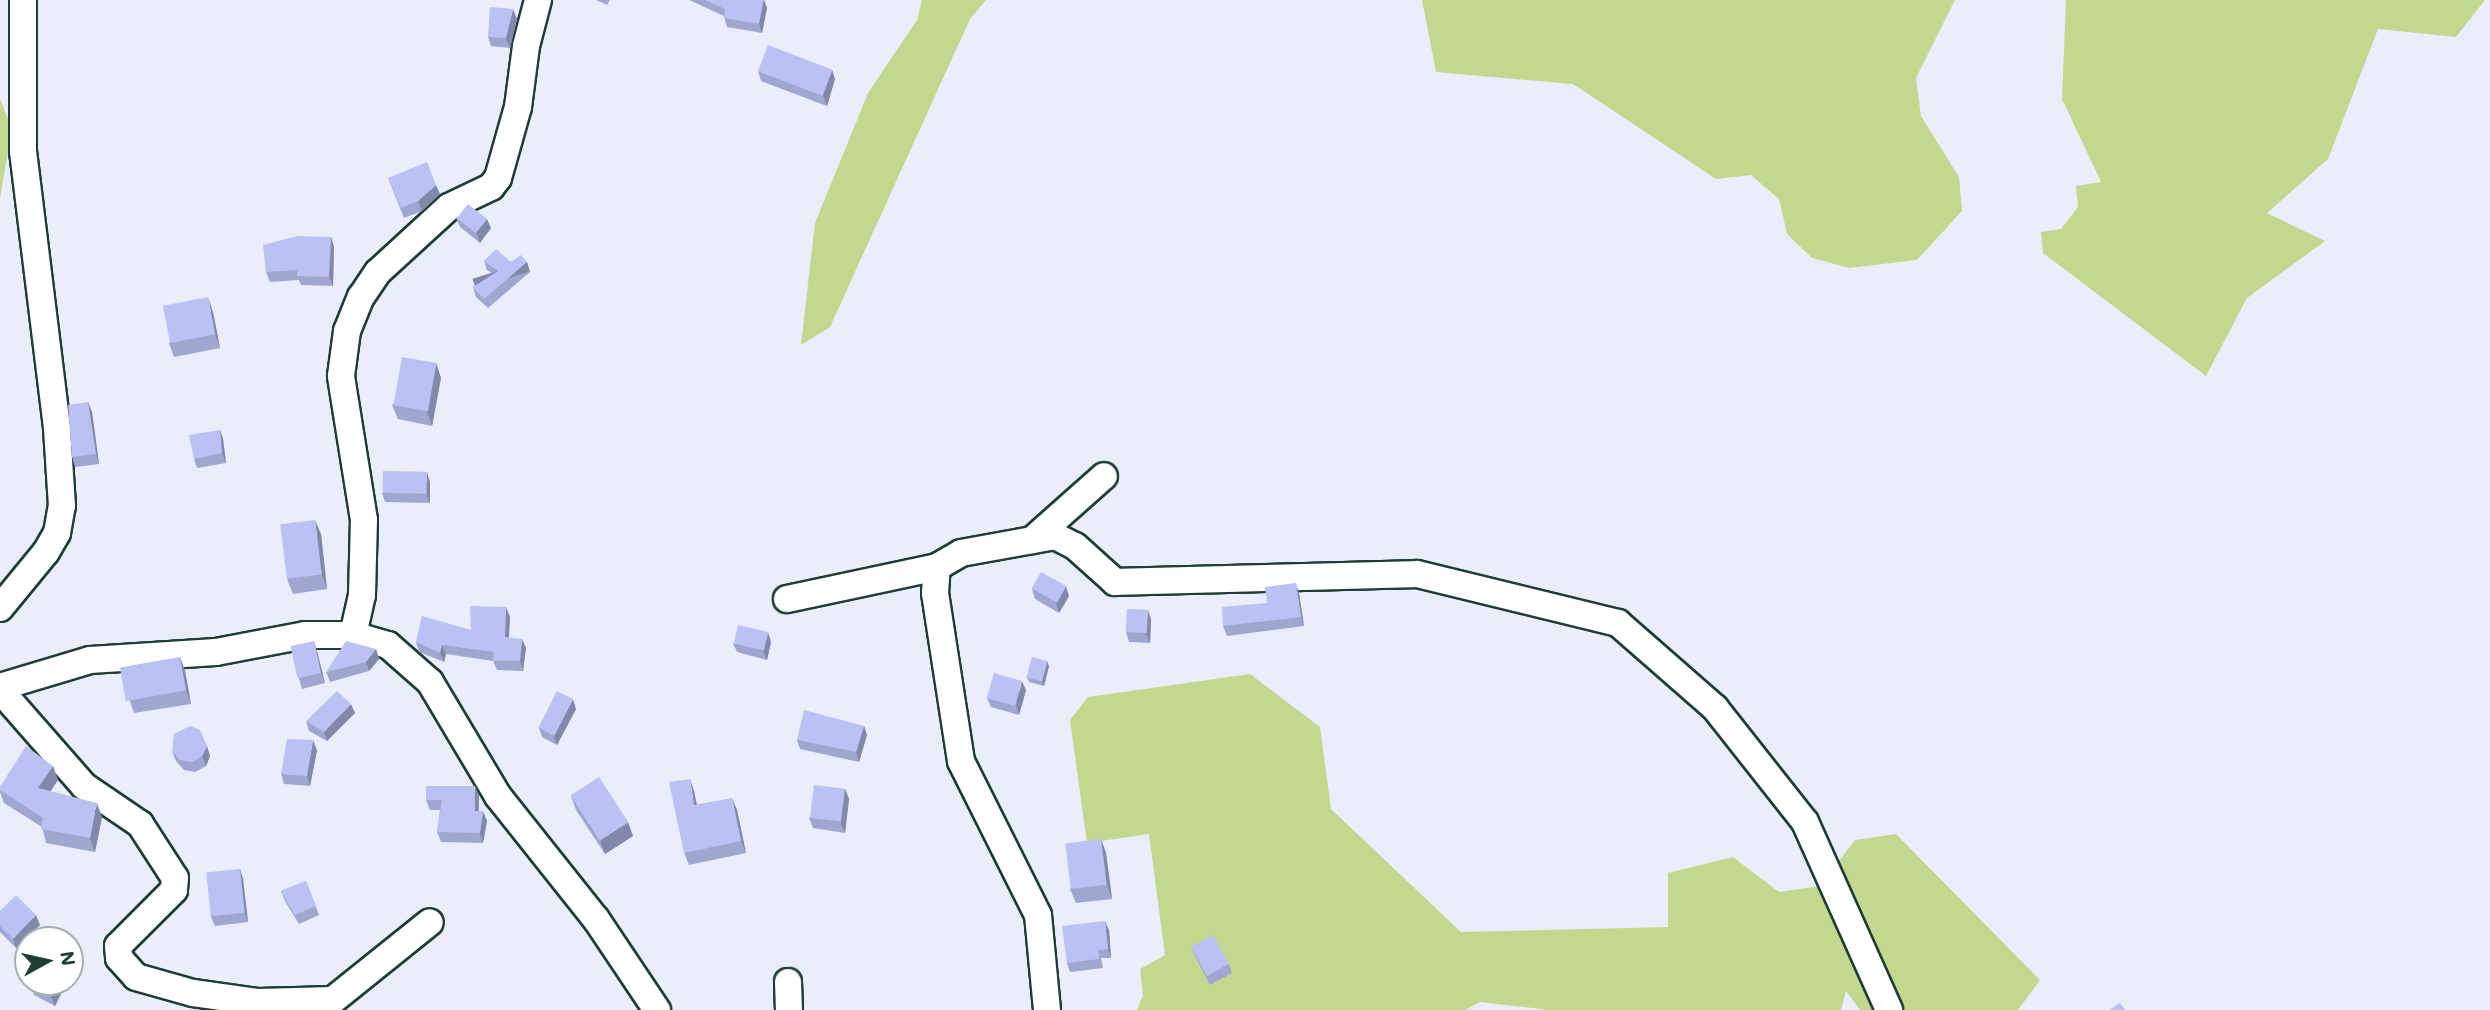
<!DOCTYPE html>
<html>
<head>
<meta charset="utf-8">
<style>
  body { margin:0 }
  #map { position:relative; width:2490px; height:1010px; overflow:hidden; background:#eaedfb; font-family:Mali,sans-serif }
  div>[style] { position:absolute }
  .green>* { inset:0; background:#c3d88e }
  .roads { filter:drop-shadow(2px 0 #1f3d34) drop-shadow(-2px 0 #1f3d34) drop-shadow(0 2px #1f3d34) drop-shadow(0 -2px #1f3d34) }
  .minor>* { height:26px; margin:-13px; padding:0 13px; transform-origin:13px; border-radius:13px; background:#fff }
  .wall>* { inset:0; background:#9fa7d1 }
  .shaded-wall>* { inset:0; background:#8288aa; transform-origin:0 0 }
  .building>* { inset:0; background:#b9c2f3; transform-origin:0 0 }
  span { translate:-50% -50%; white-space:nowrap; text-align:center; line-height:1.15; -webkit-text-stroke:7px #fff; paint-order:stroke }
  .north { position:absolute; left:14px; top:926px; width:70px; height:70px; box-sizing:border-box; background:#fff; border:2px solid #a5b1ae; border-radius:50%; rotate:82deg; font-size:19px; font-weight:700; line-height:28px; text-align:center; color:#1f3d34 }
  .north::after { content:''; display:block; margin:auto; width:24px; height:32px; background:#1f3d34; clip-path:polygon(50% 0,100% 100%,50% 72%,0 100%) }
</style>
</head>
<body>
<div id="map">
  <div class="green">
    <div style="clip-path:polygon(922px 0,986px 0,970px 19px,830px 327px,801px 345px,815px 223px,868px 93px,917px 20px)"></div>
    <div style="clip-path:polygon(1422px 0,1955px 0,1916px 78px,1921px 116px,1959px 177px,1962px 211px,1917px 260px,1849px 268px,1812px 258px,1787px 234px,1779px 199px,1751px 175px,1716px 179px,1573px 84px,1436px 72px)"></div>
    <div style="clip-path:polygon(2066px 0,2485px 0,2456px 37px,2378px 29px,2328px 159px,2267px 213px,2325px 241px,2247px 298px,2206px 376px,2043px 253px,2041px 232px,2061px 229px,2078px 207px,2076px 186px,2101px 182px,2062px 99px)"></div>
    <div style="clip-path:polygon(0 99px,12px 129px,0 198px)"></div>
    <div style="clip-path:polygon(1250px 674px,1320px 727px,1331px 809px,1461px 932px,1668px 927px,1668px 873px,1733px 857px,1779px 892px,1820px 886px,1855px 840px,1896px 834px,2040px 980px,2018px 1010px,1860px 1010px,1846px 991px,1841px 1010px,1549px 1010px,1480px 1002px,1465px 1010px,1137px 1010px,1143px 995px,1140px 969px,1165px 955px,1149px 834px,1087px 843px,1070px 720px,1088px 697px)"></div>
  </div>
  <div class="roads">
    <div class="minor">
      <div style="left:1032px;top:540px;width:96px;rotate:-41.6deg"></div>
      <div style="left:787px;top:599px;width:153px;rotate:-12deg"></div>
      <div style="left:0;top:608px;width:72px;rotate:-50.6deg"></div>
      <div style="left:46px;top:552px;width:22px;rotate:-60deg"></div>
      <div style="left:57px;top:533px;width:27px;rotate:-80deg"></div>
      <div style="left:62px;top:506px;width:78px;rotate:-93.7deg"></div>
      <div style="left:57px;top:428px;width:279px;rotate:-97deg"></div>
      <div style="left:23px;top:151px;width:151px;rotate:-90deg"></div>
      <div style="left:353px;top:635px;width:41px;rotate:-77.3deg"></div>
      <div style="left:362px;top:595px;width:75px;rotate:-88.5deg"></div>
      <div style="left:364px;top:520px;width:146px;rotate:-99.1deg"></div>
      <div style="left:341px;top:376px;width:45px;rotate:-82.4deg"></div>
      <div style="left:347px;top:331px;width:37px;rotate:-68deg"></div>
      <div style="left:361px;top:297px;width:30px;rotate:-56deg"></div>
      <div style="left:378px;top:272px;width:96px;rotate:-42.5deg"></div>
      <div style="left:449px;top:207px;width:47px;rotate:-25.5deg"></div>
      <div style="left:491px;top:187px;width:11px;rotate:-52deg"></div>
      <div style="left:498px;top:178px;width:74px;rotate:-74.3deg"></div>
      <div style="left:518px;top:107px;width:62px;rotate:-82.5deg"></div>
      <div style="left:526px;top:46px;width:48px;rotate:-75.4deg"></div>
      <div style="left:0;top:687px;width:94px;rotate:-16.7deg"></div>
      <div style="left:90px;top:660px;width:126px;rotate:-3.6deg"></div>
      <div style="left:216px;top:652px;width:91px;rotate:-10.8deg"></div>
      <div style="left:305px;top:635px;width:48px"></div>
      <div style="left:353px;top:635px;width:36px;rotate:16deg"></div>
      <div style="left:388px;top:645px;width:56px;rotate:41.4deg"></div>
      <div style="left:430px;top:682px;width:133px;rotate:59.2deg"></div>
      <div style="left:498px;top:796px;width:157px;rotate:51.5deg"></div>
      <div style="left:596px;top:919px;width:110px;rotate:56.2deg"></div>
      <div style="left:0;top:690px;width:128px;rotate:48.8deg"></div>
      <div style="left:84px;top:786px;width:68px;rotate:34.2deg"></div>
      <div style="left:140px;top:824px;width:64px;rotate:57.1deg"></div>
      <div style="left:175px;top:878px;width:12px;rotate:95deg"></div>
      <div style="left:174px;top:890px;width:79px;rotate:135deg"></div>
      <div style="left:118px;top:946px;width:12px;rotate:85deg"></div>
      <div style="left:119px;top:958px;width:25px;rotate:48deg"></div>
      <div style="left:136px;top:977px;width:59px;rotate:15.7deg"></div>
      <div style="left:193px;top:993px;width:66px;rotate:7.9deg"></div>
      <div style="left:258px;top:1002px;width:75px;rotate:-1.5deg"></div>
      <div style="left:333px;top:1000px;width:124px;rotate:-38.8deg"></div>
      <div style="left:788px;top:982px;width:28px;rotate:88deg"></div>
      <div style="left:1047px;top:1010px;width:95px;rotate:-95.4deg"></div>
      <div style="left:1038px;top:915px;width:172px;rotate:-116.6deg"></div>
      <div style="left:961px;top:761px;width:170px;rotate:-98.8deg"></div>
      <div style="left:935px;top:593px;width:26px;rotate:-86deg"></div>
      <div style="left:937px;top:567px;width:28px;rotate:-30deg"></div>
      <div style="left:961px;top:553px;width:96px;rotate:-10.3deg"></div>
      <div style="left:1055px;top:536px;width:22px;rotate:27deg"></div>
      <div style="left:1075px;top:546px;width:54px;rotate:42deg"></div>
      <div style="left:1115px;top:582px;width:302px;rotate:-1.5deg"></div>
      <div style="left:1417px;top:574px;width:207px;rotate:13.7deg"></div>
      <div style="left:1618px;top:623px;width:129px;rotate:41.2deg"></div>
      <div style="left:1715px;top:708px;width:145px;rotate:51.7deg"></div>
      <div style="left:1805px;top:822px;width:206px;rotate:65.9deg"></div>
    </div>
  </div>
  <div class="wall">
    <div style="clip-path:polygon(596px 0,610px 0,607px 5px)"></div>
    <div style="clip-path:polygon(689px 0,764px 0,767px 8px,762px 33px,727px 27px,724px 16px)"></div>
    <div style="clip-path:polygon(517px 19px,510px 48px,491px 46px,488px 37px)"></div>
    <div style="clip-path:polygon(832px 70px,835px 79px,827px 106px,761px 81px,758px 71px)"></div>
    <div style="clip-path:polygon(388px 178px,440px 194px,422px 211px,404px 218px)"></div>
    <div style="clip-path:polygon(456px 218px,491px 228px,480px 243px,460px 227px)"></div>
    <div style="clip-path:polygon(331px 237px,334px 247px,333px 286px,301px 285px,299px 280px,270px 282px,266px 272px)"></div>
    <div style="clip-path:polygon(484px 261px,527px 262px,530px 272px,488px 308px,476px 297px,473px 287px,493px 274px,487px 270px)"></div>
    <div style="clip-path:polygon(213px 312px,220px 348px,174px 357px,169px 343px)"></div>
    <div style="clip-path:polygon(436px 363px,441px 378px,432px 426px,398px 419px,392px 405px)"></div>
    <div style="clip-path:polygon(88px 402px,92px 412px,99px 464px,75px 467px,72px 457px)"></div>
    <div style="clip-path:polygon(220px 430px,223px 439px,226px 463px,197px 468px,194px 459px)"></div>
    <div style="clip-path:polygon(430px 482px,430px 503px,385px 502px,382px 493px)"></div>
    <div style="clip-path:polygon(321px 534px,327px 589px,293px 594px,287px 579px)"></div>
    <div style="clip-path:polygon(1032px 589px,1069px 596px,1059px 613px,1035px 599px)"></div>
    <div style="clip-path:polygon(1299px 593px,1304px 626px,1227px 636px,1223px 626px,1267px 603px)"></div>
    <div style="clip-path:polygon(510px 617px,509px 638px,526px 648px,523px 671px,497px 670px,493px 661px,446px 654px,444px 662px,419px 652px,416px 642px,471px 630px)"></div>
    <div style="clip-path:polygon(1151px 619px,1150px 643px,1129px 642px,1126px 632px)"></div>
    <div style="clip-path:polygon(314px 641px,325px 683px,302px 689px,299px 679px)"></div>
    <div style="clip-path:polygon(771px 642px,767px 660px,737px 652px,733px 643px)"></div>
    <div style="clip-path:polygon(376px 649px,379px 659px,369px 671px,330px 682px,326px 672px)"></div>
    <div style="clip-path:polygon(180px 657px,185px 671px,191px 704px,134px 713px,129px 698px)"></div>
    <div style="clip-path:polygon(1049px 666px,1044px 686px,1029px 682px,1027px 677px)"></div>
    <div style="clip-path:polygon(1026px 690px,1019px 715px,991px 707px,987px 698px)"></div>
    <div style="clip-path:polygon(576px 709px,557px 745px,542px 737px,539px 728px)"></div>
    <div style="clip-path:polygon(355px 713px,327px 741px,309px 731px,306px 721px)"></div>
    <div style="clip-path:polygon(864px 726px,867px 735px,859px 762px,800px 749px,797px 740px)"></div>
    <div style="clip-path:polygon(317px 750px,310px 786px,284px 784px,281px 774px)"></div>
    <div style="clip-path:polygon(172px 751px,210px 756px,206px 766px,195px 772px,184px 770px,176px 761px)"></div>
    <div style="clip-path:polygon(53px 766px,58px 780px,50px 791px,102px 817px,95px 852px,46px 843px,42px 827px,4px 803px,0 792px,0 787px)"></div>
    <div style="clip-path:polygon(475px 786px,479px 796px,479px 811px,487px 821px,483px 843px,441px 842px,437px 832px,440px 810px,430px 810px,426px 800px)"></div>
    <div style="clip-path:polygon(845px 789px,849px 799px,845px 833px,813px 828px,809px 818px)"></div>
    <div style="clip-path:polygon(694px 791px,697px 805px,737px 810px,746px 853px,689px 865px,684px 853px)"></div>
    <div style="clip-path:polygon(571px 796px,633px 836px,605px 854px,576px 810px)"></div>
    <div style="clip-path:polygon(1101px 839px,1106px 853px,1112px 899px,1076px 903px,1070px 889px)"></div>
    <div style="clip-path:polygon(240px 869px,243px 879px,248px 922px,215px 926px,211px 917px)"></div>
    <div style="clip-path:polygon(306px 881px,319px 915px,299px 924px,285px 901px,281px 891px)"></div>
    <div style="clip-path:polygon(0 911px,40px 925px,16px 948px,0 932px)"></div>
    <div style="clip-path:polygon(1109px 930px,1111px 958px,1101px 958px,1103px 968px,1070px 972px,1067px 963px)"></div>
    <div style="clip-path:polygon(1191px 946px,1229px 964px,1232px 973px,1210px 985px,1195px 956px)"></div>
    <div style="clip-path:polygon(67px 982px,55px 1006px,34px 995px,30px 986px)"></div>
  </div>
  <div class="shaded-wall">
    <div style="clip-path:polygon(764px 0,767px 8px,762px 33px,759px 24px)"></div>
    <div style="clip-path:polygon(513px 9px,517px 19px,510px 48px,506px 38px)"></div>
    <div style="clip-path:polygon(832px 70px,835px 79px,827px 106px,823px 96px)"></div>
    <div style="clip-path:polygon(436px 185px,440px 194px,422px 211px,418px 201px)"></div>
    <div style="clip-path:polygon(487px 219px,491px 228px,480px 243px,476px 233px)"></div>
    <div style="clip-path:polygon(331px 237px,334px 247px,333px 286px,329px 277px)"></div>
    <div style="left:527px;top:262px;width:10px;height:57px;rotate:73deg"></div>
    <div style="clip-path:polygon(208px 297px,213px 312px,220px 348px,215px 334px)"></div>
    <div style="clip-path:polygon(436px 363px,441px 378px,432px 426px,427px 412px)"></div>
    <div style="clip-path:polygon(88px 402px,92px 412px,99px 464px,96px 454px)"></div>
    <div style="clip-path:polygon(220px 430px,223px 439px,226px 463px,222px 453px)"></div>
    <div style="clip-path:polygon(427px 472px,430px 482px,430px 503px,426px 494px)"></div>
    <div style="clip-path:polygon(315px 520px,321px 534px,327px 589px,322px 575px)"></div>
    <div style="clip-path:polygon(1296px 583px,1299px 593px,1304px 626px,1301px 617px)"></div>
    <div style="clip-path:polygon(1066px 586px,1069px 596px,1059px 613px,1056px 603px)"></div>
    <div style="clip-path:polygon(506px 607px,510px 617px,508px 647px,505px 637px)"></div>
    <div style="clip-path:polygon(1148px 610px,1151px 619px,1150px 643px,1146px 633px)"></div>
    <div style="clip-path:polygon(768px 632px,771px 642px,767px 660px,763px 651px)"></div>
    <div style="clip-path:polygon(522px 639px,526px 648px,523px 671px,520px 661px)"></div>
    <div style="clip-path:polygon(314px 641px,317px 651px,325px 683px,321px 673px)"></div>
    <div style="clip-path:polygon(442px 645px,446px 654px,444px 662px,440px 653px)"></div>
    <div style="clip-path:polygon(376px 649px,379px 659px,369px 671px,366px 662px)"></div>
    <div style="clip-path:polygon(180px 657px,185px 671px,191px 704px,186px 690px)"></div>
    <div style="clip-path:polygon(1047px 661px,1049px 666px,1044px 686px,1042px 681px)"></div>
    <div style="clip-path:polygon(1022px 681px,1026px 690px,1019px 715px,1016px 705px)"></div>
    <div style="clip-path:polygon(573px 699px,576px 709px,557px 745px,554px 736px)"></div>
    <div style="clip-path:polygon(351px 704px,355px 713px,327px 741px,324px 732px)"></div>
    <div style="clip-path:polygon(864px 726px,867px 735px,859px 762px,856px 752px)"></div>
    <div style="clip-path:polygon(313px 740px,317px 750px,310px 786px,307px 776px)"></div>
    <div style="clip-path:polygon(207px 746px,210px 756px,206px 766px,202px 756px)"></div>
    <div style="clip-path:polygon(53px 766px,58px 780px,43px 803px,38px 788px)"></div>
    <div style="clip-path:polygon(690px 779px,694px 791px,699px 818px,694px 805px)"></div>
    <div style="clip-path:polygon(475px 786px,479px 796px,478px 821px,475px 811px)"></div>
    <div style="clip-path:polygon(845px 789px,849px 799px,845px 833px,841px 823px)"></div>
    <div style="clip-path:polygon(732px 798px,737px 810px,746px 853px,741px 841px)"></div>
    <div style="clip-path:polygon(97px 803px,102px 817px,95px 852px,90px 838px)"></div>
    <div style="clip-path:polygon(483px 811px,487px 821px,483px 843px,480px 833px)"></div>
    <div style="clip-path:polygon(628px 822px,633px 836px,605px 854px,600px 840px)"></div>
    <div style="clip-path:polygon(1101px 839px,1106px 853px,1112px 899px,1107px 885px)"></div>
    <div style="clip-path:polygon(240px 869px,243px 879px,248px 922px,245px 913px)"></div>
    <div style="clip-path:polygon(36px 915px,40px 925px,16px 948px,13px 939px)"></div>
    <div style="clip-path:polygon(1105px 921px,1109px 930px,1111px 958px,1108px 949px)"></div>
    <div style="clip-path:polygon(58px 982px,67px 982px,55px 1006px,51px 996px)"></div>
  </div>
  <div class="building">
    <div style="clip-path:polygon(705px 0,763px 0,759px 24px,724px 18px,725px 9px)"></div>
    <div style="clip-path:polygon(490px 7px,513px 9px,506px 38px,488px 37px)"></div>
    <div style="left:768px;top:45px;width:69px;height:28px;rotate:21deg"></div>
    <div style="clip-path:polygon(427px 162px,436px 185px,418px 201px,401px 208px,388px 178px)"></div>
    <div style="left:468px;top:204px;width:24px;height:18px;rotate:38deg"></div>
    <div style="clip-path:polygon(298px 236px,331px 237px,329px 277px,297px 276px,297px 270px,266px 272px,263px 245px)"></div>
    <div style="clip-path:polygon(496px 249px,511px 262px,521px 255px,527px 262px,484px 299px,473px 287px,498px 271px,484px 261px)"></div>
    <div style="left:208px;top:297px;width:38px;height:46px;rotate:79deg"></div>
    <div style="left:402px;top:357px;width:35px;height:49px;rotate:10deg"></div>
    <div style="clip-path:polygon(88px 402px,96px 454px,72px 457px,68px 405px)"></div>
    <div style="clip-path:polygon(220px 430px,222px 453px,194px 459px,189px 435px)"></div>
    <div style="left:383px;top:471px;width:44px;height:22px;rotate:1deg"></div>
    <div style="left:315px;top:520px;width:55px;height:35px;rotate:83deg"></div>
    <div style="left:1041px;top:572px;width:29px;height:19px;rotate:29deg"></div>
    <div style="clip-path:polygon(1296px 583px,1301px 617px,1223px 626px,1222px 607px,1267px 603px,1265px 587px)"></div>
    <div style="clip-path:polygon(470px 606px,506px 607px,505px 637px,522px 639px,520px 661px,493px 661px,494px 652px,442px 645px,440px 653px,416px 642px,422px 616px,471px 630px)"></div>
    <div style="left:1127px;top:609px;width:21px;height:23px;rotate:3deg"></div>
    <div style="left:738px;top:625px;width:31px;height:19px;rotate:13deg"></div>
    <div style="left:314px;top:641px;width:33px;height:24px;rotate:78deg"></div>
    <div style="clip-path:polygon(346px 641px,376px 649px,366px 662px,326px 672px)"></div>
    <div style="left:180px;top:657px;width:34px;height:61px;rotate:80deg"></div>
    <div style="left:1032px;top:657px;width:16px;height:21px;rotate:15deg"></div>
    <div style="left:994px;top:673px;width:29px;height:26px;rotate:16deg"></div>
    <div style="clip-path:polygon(337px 691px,351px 704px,324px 732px,306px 721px)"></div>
    <div style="left:557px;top:691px;width:18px;height:41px;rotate:27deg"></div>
    <div style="clip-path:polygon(804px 710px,864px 726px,856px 752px,797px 740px)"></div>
    <div style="clip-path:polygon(190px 726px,200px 730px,207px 746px,202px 756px,192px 762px,180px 760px,172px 751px,174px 734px)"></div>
    <div style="clip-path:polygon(287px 739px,313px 740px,307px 776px,281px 774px)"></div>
    <div style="clip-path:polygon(26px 746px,53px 766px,38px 788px,97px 803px,90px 838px,41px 829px,43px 818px,0 790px,0 787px)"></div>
    <div style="left:599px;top:777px;width:54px;height:34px;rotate:57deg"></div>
    <div style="clip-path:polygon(690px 779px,694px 805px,732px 798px,741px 841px,684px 853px,669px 782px)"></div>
    <div style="left:814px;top:785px;width:31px;height:33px;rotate:7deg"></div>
    <div style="clip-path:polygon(426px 786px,475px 786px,475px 811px,483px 811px,480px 833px,437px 832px,442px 800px,426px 800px)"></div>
    <div style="left:1101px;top:839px;width:46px;height:36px;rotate:83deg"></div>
    <div style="left:240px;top:869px;width:44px;height:34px;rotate:84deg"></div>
    <div style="clip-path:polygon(306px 881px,316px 906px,295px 915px,281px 891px)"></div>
    <div style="clip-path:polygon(16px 895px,36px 915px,13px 939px,0 926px,0 911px)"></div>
    <div style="clip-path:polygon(1105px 921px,1108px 949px,1098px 950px,1099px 959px,1067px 963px,1062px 926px)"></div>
    <div style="left:1213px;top:935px;width:33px;height:25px;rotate:61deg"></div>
    <div style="clip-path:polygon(32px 982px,58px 982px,51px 996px,30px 986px)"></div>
    <div style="clip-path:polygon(2120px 1003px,2125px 1010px,2109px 1010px)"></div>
  </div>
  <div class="north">N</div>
</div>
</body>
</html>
